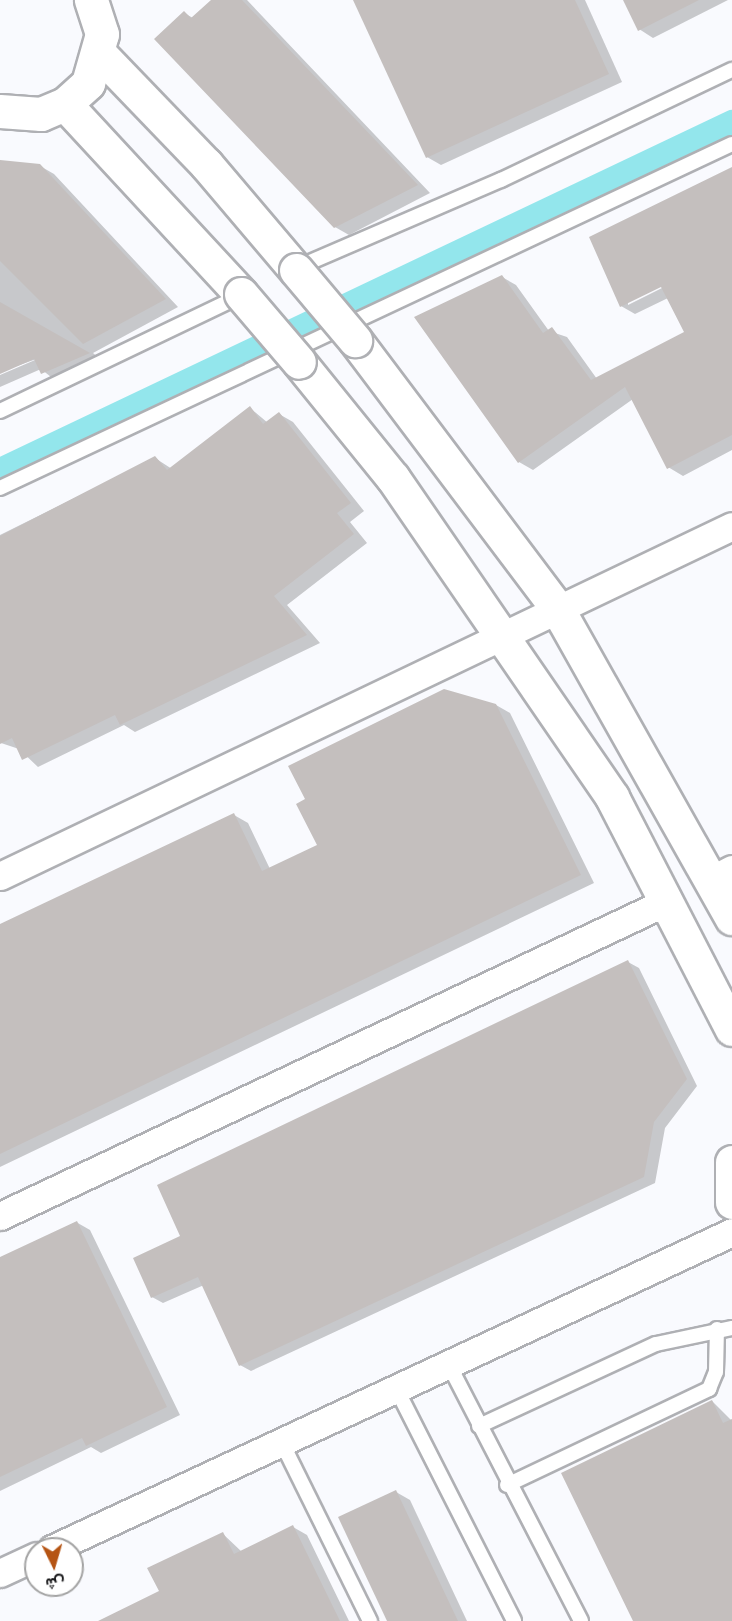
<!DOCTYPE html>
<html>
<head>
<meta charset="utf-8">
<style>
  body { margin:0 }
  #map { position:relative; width:732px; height:1621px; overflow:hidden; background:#f9fafe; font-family:"Space Grotesk",Vazirmatn,sans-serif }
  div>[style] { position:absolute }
  .shadow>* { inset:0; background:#0003 }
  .canal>* { height:24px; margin:-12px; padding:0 12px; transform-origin:12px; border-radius:12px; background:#93e6ec }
  .building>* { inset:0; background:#c4bfbe }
  .roads { filter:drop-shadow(2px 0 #afb0b4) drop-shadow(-2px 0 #afb0b4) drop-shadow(0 2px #afb0b4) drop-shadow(0 -2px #afb0b4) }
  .service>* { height:14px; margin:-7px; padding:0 7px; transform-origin:7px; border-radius:7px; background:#fff }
  .minor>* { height:27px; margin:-13.5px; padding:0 13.5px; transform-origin:13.5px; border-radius:13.5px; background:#fff }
  .tertiary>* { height:33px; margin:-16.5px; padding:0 16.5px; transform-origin:16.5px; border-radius:16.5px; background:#fff }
  .bridges { filter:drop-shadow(2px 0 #afb0b4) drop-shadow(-2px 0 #afb0b4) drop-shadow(0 2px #afb0b4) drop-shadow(0 -2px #afb0b4) }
  .tertiary-bridge>* { height:33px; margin:-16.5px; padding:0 16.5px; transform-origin:16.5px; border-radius:16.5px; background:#fff }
  span { translate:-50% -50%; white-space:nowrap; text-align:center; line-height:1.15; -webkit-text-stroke:6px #fff; paint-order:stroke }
  .north { position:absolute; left:24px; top:1537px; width:60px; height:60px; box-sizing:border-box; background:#fff; border:2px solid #a3a3a3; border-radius:50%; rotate:175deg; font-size:16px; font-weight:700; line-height:24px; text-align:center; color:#18181a }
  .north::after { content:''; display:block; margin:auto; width:21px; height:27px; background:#b55413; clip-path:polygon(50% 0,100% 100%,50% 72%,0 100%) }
</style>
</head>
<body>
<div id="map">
  <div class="shadow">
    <div style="clip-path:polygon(213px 0,247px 0,430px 193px,349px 235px,335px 227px,184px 13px,193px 18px)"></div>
    <div style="clip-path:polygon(354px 0,585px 0,622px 82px,441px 165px,427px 157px)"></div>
    <div style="clip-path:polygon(625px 0,728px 0,653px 38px,639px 29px)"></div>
    <div style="clip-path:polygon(0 162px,40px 166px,54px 174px,178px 307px,93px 353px,102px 361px,56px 381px,41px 369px,0 387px,0 375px,42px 357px,0 372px)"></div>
    <div style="clip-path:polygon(evenodd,732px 169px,732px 450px,683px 476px,668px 467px,633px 399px,533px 470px,519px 462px,502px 277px,516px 285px,549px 331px,567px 337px,597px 379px,686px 333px,668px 298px,635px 314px,621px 306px,732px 169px,667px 282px,668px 285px,628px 305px,628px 301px,667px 282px)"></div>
    <div style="clip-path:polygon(250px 408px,268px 423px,279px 414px,293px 422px,364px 511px,350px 522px,367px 543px,287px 605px,320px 643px,135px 732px,124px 725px,38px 767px,19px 749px,1px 743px,0 535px,155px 458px,172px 469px)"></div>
    <div style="clip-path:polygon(496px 705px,510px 713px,594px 883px,0 1167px,0 925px,234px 815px,248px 823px,270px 869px,319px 846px)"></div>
    <div style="clip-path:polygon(628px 962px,639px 968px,697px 1086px,665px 1128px,655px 1183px,251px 1371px,240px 1365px,204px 1285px,163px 1303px,152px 1297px,182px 1237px)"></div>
    <div style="clip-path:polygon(76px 1222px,90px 1230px,180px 1415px,101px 1453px,91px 1447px,0 1491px,0 1259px)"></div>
    <div style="clip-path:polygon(712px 1401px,732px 1421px,732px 1621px,635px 1621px)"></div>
    <div style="clip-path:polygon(396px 1492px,410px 1500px,467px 1621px,388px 1621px)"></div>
    <div style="clip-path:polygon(293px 1527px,307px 1535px,349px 1621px,101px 1621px,161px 1592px,222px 1533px,242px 1552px)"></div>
  </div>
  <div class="canal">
    <div style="left:0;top:470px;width:811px;rotate:-25.43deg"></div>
  </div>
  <div class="building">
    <div style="clip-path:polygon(211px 0,242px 0,418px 185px,334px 228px,154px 39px,184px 11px,191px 18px)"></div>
    <div style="clip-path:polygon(353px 0,575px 0,609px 74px,426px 158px)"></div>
    <div style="clip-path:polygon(623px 0,699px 0,638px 31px)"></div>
    <div style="clip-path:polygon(0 160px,40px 164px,166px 299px,83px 344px,0 261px)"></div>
    <div style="clip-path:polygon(732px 167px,732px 435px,667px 469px,625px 387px,518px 463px,414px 317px,502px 275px,543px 333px,552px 327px,591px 380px,684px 332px,661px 287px,620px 307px,589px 237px)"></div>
    <div style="clip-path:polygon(0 302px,90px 353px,41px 374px,34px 359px,0 374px)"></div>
    <div style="clip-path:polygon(250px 406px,263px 424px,279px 412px,351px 503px,337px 513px,354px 534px,274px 596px,307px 635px,120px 725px,115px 715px,22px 760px,12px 738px,0 744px,0 536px,155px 456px,167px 470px)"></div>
    <div style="clip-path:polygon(444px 689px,496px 704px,581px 875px,0 1154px,0 924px,234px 813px,262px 871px,317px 845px,296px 804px,305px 799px,288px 766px)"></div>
    <div style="clip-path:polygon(628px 960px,687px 1079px,654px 1122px,644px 1177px,239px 1366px,198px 1277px,151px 1298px,133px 1258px,180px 1236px,157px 1185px)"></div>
    <div style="clip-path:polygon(77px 1221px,167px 1407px,86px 1446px,82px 1438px,0 1477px,0 1257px)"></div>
    <div style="clip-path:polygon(712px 1400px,723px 1423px,732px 1419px,732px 1621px,633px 1621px,561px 1473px)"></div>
    <div style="clip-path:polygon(396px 1490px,458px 1621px,387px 1621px,338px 1517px)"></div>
    <div style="clip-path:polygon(293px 1525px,340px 1621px,98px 1621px,159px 1591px,147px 1568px,223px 1532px,234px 1554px)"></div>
  </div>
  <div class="roads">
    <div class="service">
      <div style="left:308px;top:263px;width:210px;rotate:-23.3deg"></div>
      <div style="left:501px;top:180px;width:256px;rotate:-25.5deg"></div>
      <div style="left:0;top:411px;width:252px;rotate:-25.6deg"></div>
      <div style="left:0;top:488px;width:809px;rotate:-25.17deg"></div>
      <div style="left:448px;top:1363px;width:290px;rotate:62.7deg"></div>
      <div style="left:396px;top:1388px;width:261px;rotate:63.1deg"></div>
      <div style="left:479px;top:1426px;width:195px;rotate:-24.9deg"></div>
      <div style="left:656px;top:1344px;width:78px;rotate:-11.9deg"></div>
      <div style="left:281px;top:1441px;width:201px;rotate:63.7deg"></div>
      <div style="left:507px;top:1485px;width:224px;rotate:-25.4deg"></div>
      <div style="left:709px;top:1389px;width:18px;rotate:-68deg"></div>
      <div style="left:716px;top:1372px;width:43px;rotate:-88.7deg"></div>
    </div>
    <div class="minor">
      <div style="left:0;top:876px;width:811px;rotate:-25.55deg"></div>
      <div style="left:713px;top:879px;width:21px;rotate:-28deg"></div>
      <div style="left:0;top:1216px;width:739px;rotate:-25.25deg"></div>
      <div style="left:52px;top:1549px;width:750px;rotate:-24.99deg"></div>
      <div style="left:0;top:1573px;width:40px;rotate:-25deg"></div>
    </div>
    <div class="tertiary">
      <div style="left:100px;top:54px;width:153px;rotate:46.1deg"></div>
      <div style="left:206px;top:164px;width:139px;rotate:49.7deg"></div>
      <div style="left:65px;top:104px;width:259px;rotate:47.2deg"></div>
      <div style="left:0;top:111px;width:41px;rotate:4.2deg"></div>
      <div style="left:41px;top:114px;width:26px;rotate:-23deg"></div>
      <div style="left:65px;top:104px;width:31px;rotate:-42deg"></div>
      <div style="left:88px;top:83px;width:51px;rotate:-74.1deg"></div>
      <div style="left:102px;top:34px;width:36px;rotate:-108deg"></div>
      <div style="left:355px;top:340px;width:336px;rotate:53deg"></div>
      <div style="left:557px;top:608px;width:356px;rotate:60.6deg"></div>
      <div style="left:299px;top:362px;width:149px;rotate:51deg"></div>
      <div style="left:393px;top:478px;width:387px;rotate:55.5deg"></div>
      <div style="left:612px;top:797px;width:261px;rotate:62.7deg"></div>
      <div style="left:732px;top:1162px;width:40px;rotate:90deg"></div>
    </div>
  </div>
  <div class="bridges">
    <div class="tertiary-bridge">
      <div style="left:296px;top:270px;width:92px;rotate:49.9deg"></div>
      <div style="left:241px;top:294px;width:89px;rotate:49.5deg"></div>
    </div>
  </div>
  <div class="north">ش</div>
</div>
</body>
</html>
